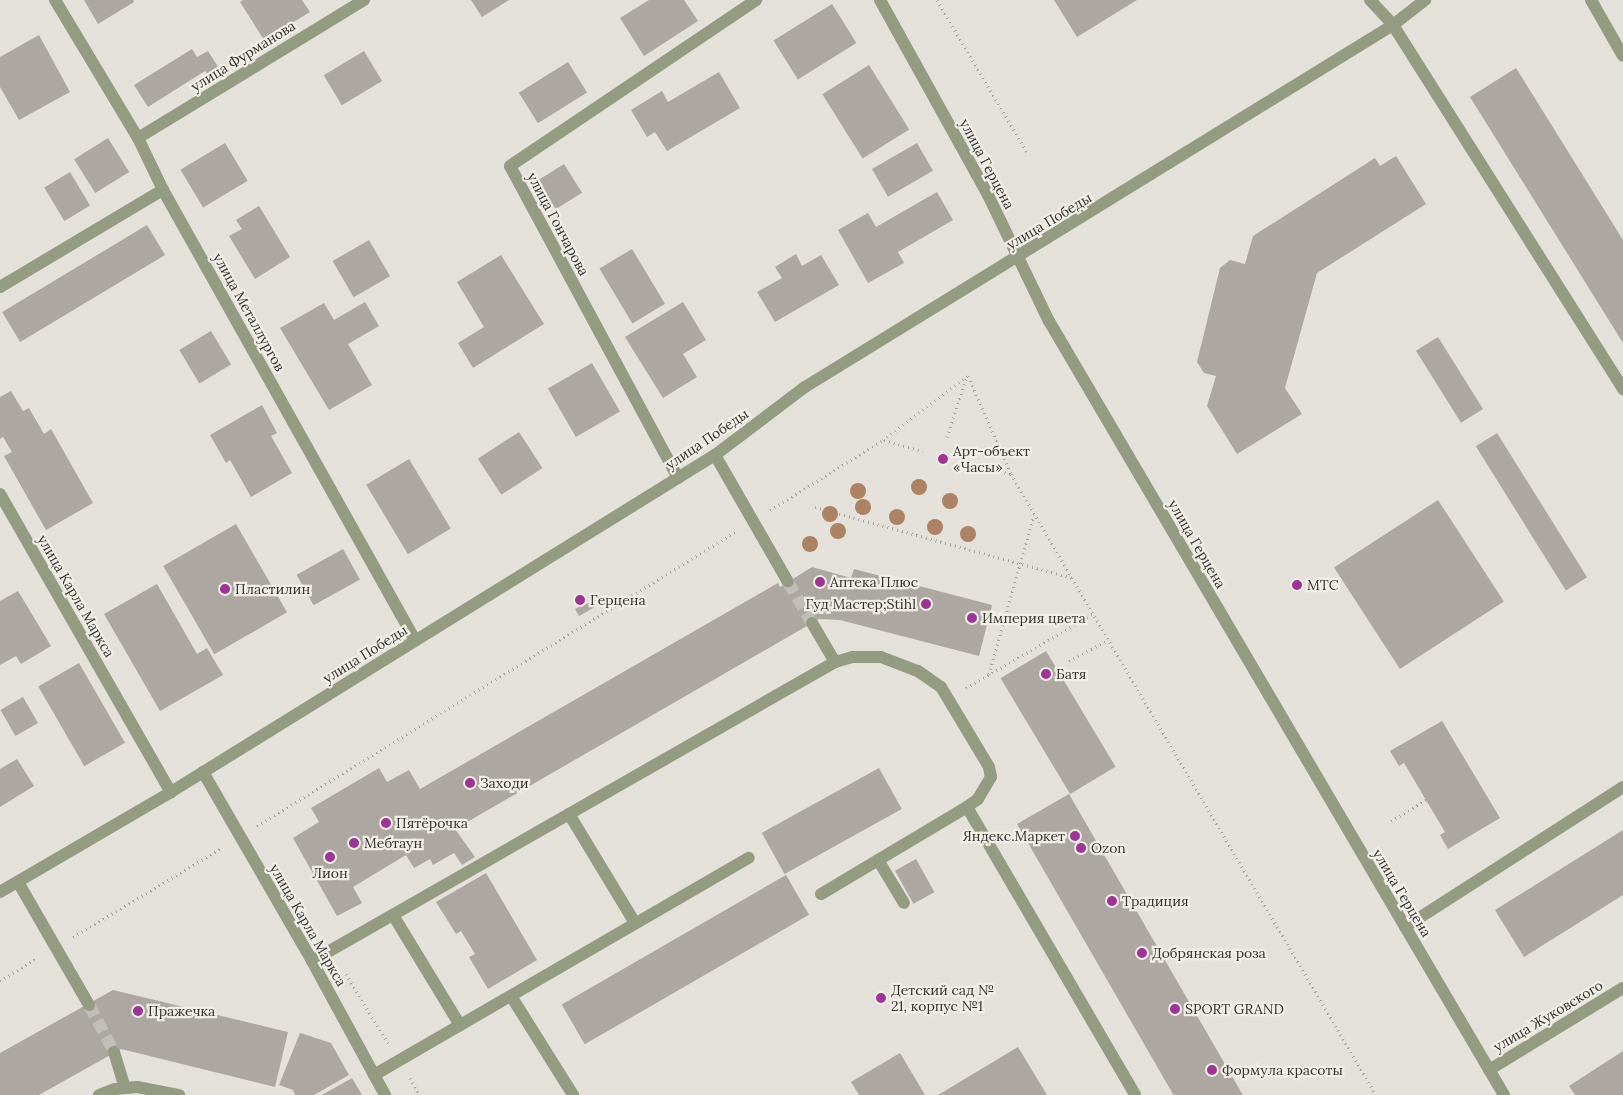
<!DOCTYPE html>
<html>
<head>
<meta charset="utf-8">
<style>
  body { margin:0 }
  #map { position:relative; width:1623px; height:1095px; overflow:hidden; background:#e3e1d9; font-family:Lora,serif }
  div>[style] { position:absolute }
  .building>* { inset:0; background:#aca7a1; transform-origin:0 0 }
  .minor-tunnel>* { height:12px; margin-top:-6px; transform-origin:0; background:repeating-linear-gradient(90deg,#c0beb7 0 12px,transparent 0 18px) }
  .path>* { height:3px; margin-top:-1.5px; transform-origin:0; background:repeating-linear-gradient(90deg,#a4a39c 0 1px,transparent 0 5px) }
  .minor>* { height:12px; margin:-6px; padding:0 6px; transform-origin:6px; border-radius:6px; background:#939b80 }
  .trees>* { width:16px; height:16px; margin:-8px; border-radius:50%; background:#ad8263 }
  .dots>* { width:14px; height:14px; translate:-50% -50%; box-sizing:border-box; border:2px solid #f0eee6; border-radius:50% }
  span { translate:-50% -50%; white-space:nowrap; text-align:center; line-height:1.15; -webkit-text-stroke:4.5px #f0eee6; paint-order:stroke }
  .street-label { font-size:14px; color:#33322f }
  .poi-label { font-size:14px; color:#33322f }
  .left { translate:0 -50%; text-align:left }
  .right { translate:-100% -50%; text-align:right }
</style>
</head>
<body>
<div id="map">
  <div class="building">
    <div style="clip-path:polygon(84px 0,133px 0,134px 2px,98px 24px)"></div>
    <div style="clip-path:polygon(243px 0,302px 0,310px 12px,264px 40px,240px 2px)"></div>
    <div style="clip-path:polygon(471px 0,509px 0,482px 17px)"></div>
    <div style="clip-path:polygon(649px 0,684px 0,698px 21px,644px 56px,620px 18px)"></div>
    <div style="clip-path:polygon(1054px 0,1137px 0,1077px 37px)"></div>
    <div style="left:832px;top:4px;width:46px;height:69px;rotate:58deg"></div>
    <div style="clip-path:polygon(39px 35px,70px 92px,19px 120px,0 87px,0 57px)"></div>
    <div style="clip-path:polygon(192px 49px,197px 57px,208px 51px,220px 70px,209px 77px,205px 71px,148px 107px,134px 85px)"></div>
    <div style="left:364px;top:51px;width:35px;height:47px;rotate:59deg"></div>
    <div style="left:568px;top:62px;width:36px;height:58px;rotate:58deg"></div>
    <div style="left:869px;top:65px;width:76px;height:55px;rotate:58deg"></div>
    <div style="clip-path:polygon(1516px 68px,1623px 240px,1623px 343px,1470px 97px)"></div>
    <div style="clip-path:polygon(719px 72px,740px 108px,667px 151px,655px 132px,647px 137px,631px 110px,662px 91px,668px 102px)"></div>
    <div style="left:108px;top:138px;width:40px;height:40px;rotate:58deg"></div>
    <div style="left:225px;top:143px;width:44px;height:52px;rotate:59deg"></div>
    <div style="left:917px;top:143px;width:32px;height:52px;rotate:60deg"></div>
    <div style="clip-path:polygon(1396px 156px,1426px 204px,1317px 273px,1285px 388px,1302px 414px,1237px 454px,1207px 406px,1216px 376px,1204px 373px,1197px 362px,1220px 268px,1230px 260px,1245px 264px,1253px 236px,1375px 158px,1380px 166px)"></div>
    <div style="left:564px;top:164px;width:34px;height:31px;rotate:58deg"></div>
    <div style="left:70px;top:172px;width:39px;height:30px;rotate:59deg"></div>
    <div style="clip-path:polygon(937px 192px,953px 220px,898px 252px,904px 263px,868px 283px,838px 230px,868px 213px,876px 227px)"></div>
    <div style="clip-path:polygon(259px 206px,290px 257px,255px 279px,229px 236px,242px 229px,236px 220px)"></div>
    <div style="left:147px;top:225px;width:35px;height:169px;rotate:59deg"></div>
    <div style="left:369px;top:240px;width:42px;height:42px;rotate:60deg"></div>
    <div style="left:632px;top:249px;width:64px;height:38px;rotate:59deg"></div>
    <div style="clip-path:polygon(796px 254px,802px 266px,821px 255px,839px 285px,775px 322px,757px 292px,782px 278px,775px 267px)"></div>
    <div style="clip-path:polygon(501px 255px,544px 324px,473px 368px,458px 343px,484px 327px,457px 282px)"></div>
    <div style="clip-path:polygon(365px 302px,379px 326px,348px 344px,372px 385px,329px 410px,280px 328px,324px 303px,334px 320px)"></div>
    <div style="clip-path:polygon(683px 302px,706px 340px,683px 354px,697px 377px,663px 398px,625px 337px)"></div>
    <div style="left:211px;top:331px;width:39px;height:37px;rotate:59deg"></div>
    <div style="left:1438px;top:337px;width:85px;height:26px;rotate:58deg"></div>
    <div style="left:592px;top:363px;width:56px;height:51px;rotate:60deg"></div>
    <div style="clip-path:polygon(11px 391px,23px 411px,29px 408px,44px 434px,51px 429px,93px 503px,46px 530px,4px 456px,12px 452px,3px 437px,0 439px,0 397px)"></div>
    <div style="clip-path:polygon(262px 405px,277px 433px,271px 436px,292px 473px,251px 497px,230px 460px,226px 463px,210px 435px)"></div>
    <div style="left:519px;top:432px;width:43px;height:49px;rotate:57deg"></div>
    <div style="left:1497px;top:433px;width:170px;height:25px;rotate:58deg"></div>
    <div style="left:409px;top:459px;width:81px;height:50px;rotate:59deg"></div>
    <div style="left:1438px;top:500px;width:121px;height:124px;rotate:57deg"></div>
    <div style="left:236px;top:524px;width:102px;height:84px;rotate:60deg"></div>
    <div style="left:343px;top:549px;width:35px;height:53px;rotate:61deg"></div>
    <div style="clip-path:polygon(812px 567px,851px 578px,854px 569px,992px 605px,979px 656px,840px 620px,819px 619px,455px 829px,475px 857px,462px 865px,454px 853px,433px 865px,430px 859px,414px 868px,406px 855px,353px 887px,362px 903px,337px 916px,293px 838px,319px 822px,311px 808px,379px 768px,387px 782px,409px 770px,420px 789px,778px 583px,780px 587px)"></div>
    <div style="clip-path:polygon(157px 584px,197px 654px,207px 648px,223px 675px,160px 711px,104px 614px)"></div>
    <div style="clip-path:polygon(18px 591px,51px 646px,21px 664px,16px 656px,0 665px,0 601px)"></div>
    <div style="clip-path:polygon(592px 601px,595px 607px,579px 616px,575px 609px)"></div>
    <div style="left:1046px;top:651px;width:135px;height:53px;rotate:59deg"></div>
    <div style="left:79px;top:663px;width:92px;height:47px;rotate:60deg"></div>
    <div style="left:23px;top:697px;width:30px;height:26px;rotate:60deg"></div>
    <div style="clip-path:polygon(1442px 721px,1500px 818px,1448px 849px,1440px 835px,1445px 832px,1426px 800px,1404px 763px,1399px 766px,1390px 751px)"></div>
    <div style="clip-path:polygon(17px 759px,34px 786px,0 807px,0 769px)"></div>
    <div style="left:879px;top:768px;width:47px;height:134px;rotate:61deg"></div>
    <div style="left:1069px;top:794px;width:349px;height:60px;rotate:60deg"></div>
    <div style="clip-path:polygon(1623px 830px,1623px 895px,1524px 957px,1495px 910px)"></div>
    <div style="left:916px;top:859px;width:38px;height:24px;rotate:61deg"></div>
    <div style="clip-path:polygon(486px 873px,537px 960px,488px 989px,469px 957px,475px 954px,461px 931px,456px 934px,436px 902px)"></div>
    <div style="left:786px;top:875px;width:46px;height:259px;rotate:60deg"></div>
    <div style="clip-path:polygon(113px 990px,288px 1032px,275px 1087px,121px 1049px,39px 1095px,0 1095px,0 1053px)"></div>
    <div style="clip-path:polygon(300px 1033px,331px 1043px,349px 1075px,314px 1095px,295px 1095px,293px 1090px,279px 1085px)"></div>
    <div style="clip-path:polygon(1018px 1047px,1047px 1095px,938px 1095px)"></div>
    <div style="clip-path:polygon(1623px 1051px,1623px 1095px,1575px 1095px,1569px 1086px)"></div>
    <div style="clip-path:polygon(900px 1053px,925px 1095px,859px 1095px,851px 1082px)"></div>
    <div style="clip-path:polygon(352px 1078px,362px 1095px,322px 1095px)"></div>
  </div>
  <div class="minor-tunnel">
    <div style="left:788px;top:582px;width:48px;rotate:59.7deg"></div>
    <div style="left:89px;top:1005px;width:53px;rotate:62deg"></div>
  </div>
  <div class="path">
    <div style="left:937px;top:0;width:179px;rotate:59.4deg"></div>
    <div style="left:968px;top:376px;width:107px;rotate:66.3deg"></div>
    <div style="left:1011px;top:474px;width:720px;rotate:59.55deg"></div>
    <div style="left:947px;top:437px;width:64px;rotate:-71.8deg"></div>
    <div style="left:884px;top:440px;width:40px;rotate:16deg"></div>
    <div style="left:966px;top:462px;width:47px;rotate:14.9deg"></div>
    <div style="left:815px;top:507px;width:267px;rotate:15.4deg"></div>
    <div style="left:770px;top:510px;width:133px;rotate:-31.8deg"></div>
    <div style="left:883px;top:440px;width:106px;rotate:-37deg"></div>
    <div style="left:1069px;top:661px;width:44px;rotate:-28.3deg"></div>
    <div style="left:989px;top:674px;width:165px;rotate:-74.2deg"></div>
    <div style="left:966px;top:688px;width:147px;rotate:-30.2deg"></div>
    <div style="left:1391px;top:821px;width:41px;rotate:-31deg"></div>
    <div style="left:257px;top:826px;width:561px;rotate:-31.59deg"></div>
    <div style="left:73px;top:937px;width:174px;rotate:-30.9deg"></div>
    <div style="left:346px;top:974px;width:81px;rotate:58.7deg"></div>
    <div style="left:0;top:981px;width:44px;rotate:-31.9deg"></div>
    <div style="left:410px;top:1078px;width:20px;rotate:60deg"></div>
  </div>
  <div class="minor">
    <div style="left:55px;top:0;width:161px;rotate:59deg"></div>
    <div style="left:138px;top:138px;width:58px;rotate:64.3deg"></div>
    <div style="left:163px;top:190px;width:516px;rotate:60.75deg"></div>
    <div style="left:880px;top:0;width:223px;rotate:61deg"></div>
    <div style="left:988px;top:195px;width:140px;rotate:64.2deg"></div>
    <div style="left:1049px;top:321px;width:898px;rotate:59.55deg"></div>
    <div style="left:1370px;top:0;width:34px;rotate:47deg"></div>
    <div style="left:1393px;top:25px;width:431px;rotate:57.7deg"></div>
    <div style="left:1591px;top:0;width:64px;rotate:60.3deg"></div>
    <div style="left:138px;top:138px;width:265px;rotate:-31.4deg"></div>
    <div style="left:0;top:287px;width:190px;rotate:-30.8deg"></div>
    <div style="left:715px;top:455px;width:146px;rotate:60.1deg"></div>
    <div style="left:678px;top:478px;width:354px;rotate:-118.3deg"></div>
    <div style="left:510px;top:166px;width:297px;rotate:-34deg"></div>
    <div style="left:0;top:494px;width:344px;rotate:60.2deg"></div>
    <div style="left:812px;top:623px;width:45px;rotate:59.5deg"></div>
    <div style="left:203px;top:772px;width:218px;rotate:60deg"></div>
    <div style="left:312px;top:961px;width:153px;rotate:61.4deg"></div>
    <div style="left:967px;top:807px;width:333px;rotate:59.7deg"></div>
    <div style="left:569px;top:814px;width:127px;rotate:58.8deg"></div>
    <div style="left:878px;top:860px;width:50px;rotate:58.8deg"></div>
    <div style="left:18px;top:882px;width:142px;rotate:60deg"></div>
    <div style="left:0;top:892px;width:198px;rotate:-30.3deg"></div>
    <div style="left:171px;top:792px;width:640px;rotate:-31.78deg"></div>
    <div style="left:715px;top:455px;width:113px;rotate:-37.1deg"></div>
    <div style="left:805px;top:387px;width:690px;rotate:-31.62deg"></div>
    <div style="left:1393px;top:25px;width:41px;rotate:-38deg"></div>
    <div style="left:393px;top:915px;width:129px;rotate:58.7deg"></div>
    <div style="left:1405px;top:927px;width:259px;rotate:-32.7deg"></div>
    <div style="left:312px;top:961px;width:602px;rotate:-29.76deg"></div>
    <div style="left:835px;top:662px;width:19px;rotate:-16deg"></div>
    <div style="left:853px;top:657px;width:28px"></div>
    <div style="left:881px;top:657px;width:40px;rotate:21deg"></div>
    <div style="left:918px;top:671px;width:28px;rotate:35deg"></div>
    <div style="left:941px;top:687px;width:93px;rotate:59deg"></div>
    <div style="left:989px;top:767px;width:10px;rotate:79deg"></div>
    <div style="left:991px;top:777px;width:26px;rotate:121deg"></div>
    <div style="left:978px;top:799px;width:14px;rotate:144deg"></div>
    <div style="left:967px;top:807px;width:170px;rotate:149.2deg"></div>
    <div style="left:511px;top:996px;width:117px;rotate:57.9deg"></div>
    <div style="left:114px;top:1052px;width:37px;rotate:73deg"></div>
    <div style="left:1489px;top:1070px;width:157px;rotate:-31.5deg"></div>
    <div style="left:374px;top:1075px;width:433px;rotate:-30.1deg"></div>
    <div style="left:99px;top:1095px;width:17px;rotate:-21deg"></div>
    <div style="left:115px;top:1089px;width:22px;rotate:-5deg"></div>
    <div style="left:137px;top:1087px;width:43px;rotate:10.8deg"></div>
  </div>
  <div class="trees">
    <div style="left:919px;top:487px"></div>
    <div style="left:858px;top:491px"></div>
    <div style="left:950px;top:501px"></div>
    <div style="left:863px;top:507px"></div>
    <div style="left:830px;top:514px"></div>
    <div style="left:897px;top:517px"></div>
    <div style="left:935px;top:527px"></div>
    <div style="left:838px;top:531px"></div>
    <div style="left:968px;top:534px"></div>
    <div style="left:810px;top:544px"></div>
  </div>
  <div class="dots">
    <div style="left:943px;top:459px;background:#9f3496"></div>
    <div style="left:820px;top:582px;background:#9f3496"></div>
    <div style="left:1297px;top:585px;background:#9f3496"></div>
    <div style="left:225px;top:589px;background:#9f3496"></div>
    <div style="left:580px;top:600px;background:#9f3496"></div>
    <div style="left:926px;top:604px;background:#9f3496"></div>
    <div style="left:972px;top:618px;background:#9f3496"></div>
    <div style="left:1046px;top:674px;background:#9f3496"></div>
    <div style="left:470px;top:783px;background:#9f3496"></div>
    <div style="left:386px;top:823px;background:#9f3496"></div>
    <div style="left:1075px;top:836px;background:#9f3496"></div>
    <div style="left:354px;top:843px;background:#9f3496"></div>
    <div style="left:1081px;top:848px;background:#9f3496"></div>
    <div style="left:330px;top:857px;background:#9f3496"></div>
    <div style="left:1112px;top:901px;background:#9f3496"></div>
    <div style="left:1142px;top:953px;background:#9f3496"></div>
    <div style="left:881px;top:998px;background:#9f3496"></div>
    <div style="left:1175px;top:1009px;background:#9f3496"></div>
    <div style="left:138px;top:1011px;background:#9f3496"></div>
    <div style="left:1212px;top:1070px;background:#9f3496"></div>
  </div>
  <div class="street-label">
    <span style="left:243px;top:56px;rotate:-32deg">улица Фурманова</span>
    <span style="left:987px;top:164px;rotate:62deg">улица Герцена</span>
    <span style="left:1049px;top:221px;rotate:-31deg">улица Победы</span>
    <span style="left:558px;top:224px;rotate:62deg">улица Гончарова</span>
    <span style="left:249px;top:312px;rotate:61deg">улица Металлургов</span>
    <span style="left:707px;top:439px;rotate:-34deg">улица Победы</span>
    <span style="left:1197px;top:544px;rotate:60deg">улица Герцена</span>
    <span style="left:76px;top:596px;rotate:60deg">улица Карла Маркса</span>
    <span style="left:365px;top:654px;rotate:-32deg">улица Победы</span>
    <span style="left:1402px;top:893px;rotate:59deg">улица Герцена</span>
    <span style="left:308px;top:925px;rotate:60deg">улица Карла Маркса</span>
    <span style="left:1548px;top:1016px;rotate:-31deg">улица Жуковского</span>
  </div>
  <div class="poi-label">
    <span class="left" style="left:953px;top:459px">Арт-объект<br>«Часы»</span>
    <span class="left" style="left:830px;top:582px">Аптека Плюс</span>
    <span class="left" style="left:1307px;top:585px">МТС</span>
    <span class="left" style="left:235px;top:589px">Пластилин</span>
    <span class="left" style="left:590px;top:600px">Герцена</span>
    <span class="right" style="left:916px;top:604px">Гуд Мастер;Stihl</span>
    <span class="left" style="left:982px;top:618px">Империя цвета</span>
    <span class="left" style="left:1056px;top:674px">Батя</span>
    <span class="left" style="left:480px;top:783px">Заходи</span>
    <span class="left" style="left:396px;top:823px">Пятёрочка</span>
    <span class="right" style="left:1065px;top:836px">Яндекс.Маркет</span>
    <span class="left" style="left:364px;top:843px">Мебтаун</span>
    <span class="left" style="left:1091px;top:848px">Ozon</span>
    <span style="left:330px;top:873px">Лион</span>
    <span class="left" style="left:1122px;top:901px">Традиция</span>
    <span class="left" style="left:1152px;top:953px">Добрянская роза</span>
    <span class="left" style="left:891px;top:998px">Детский сад №<br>21, корпус №1</span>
    <span class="left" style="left:1185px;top:1009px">SPORT GRAND</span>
    <span class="left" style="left:148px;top:1011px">Пражечка</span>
    <span class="left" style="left:1222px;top:1070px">Формула красоты</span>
  </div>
</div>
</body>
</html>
